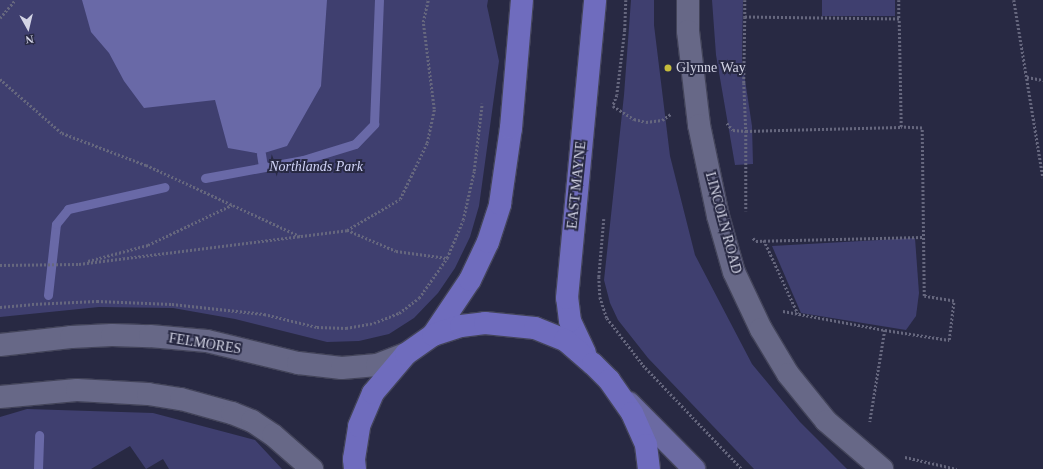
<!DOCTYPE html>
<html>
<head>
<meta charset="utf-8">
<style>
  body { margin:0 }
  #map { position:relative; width:1043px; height:469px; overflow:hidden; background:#282943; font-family:"Times New Roman",serif }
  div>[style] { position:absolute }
  .green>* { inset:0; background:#3f3f6f; transform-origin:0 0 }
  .water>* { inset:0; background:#6969a7 }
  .stream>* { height:9px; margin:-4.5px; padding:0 4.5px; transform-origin:4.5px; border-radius:4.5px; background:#6969a7 }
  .path>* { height:2.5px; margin-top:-1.25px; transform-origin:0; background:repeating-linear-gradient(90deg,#66677e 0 2px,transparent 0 4px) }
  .roads { filter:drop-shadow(1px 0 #43445a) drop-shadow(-1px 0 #43445a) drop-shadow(0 1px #43445a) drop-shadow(0 -1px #43445a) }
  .street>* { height:22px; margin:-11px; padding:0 11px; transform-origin:11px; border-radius:11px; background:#676887 }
  .secondary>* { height:22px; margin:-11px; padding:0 11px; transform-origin:11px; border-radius:11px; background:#6b6aa2 }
  .primary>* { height:22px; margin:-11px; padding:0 11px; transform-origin:11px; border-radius:11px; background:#6f6cbe }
  .dots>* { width:11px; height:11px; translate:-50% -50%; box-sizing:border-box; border:2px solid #282943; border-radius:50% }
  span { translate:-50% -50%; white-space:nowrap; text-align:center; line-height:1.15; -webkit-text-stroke:4px #282943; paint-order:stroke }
  .poi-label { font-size:14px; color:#d3d4e5 }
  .left { translate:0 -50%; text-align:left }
  .park-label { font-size:14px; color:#d1d4f8; font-style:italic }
  .street-label { font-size:14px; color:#d3d4e5 }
  .north { position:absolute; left:8px; top:8px; width:40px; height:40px; -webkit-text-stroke:3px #282943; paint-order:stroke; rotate:172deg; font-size:11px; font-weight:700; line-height:16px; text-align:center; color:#d3d4e5 }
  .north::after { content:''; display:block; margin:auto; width:14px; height:18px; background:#d3d4e5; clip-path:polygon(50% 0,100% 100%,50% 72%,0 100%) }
</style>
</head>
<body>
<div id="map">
  <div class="green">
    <div style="clip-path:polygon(0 0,488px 0,487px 6px,499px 61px,479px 206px,470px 237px,455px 268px,438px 293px,414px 318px,389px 334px,359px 341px,327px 342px,235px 319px,173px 308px,99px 307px,0 317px)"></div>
    <div style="clip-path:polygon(631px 0,654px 0,654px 25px,670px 156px,695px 255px,752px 364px,800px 422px,847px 469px,754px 469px,648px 358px,618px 320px,610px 303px,604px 280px,624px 95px)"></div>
    <div style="clip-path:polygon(712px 0,743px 0,742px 60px,752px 126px,753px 164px,735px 165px,716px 55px)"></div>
    <div style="left:822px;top:0;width:73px;height:16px"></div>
    <div style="clip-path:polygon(915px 238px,919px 293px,916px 316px,906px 330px,801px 313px,772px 246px)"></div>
    <div style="clip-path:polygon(27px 409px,153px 413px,255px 440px,282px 469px,169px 469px,163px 459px,146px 469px,130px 446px,91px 469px,0 469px,0 417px)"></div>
  </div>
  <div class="water">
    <div style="clip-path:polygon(82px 0,327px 0,321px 86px,287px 146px,261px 154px,228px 148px,215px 100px,144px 108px,124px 81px,109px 53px,91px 32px)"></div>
  </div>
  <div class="stream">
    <div style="left:261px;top:154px;width:13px;rotate:81deg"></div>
    <div style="left:205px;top:178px;width:100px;rotate:-10.4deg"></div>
    <div style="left:303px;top:160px;width:54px;rotate:-17.1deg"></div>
    <div style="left:355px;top:144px;width:28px;rotate:-46deg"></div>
    <div style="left:374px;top:124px;width:124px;rotate:-87.7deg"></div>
    <div style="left:48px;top:295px;width:71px;rotate:-83.6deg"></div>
    <div style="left:56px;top:224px;width:19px;rotate:-51deg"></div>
    <div style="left:68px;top:209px;width:99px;rotate:-12.8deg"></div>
    <div style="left:38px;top:469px;width:34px;rotate:-88deg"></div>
  </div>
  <div class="path">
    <div style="left:626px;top:0;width:30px;rotate:92deg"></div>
    <div style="left:625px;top:30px;width:65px;rotate:97deg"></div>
    <div style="left:617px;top:95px;width:12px;rotate:110deg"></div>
    <div style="left:613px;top:106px;width:25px;rotate:32deg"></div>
    <div style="left:634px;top:119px;width:12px;rotate:14deg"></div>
    <div style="left:646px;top:122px;width:16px;rotate:-7deg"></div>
    <div style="left:662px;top:120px;width:11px;rotate:-34deg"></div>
    <div style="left:745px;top:0;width:17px;rotate:90deg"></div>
    <div style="left:899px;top:0;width:19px;rotate:90deg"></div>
    <div style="left:1014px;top:0;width:180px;rotate:80.7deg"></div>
    <div style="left:0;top:18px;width:23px;rotate:-50deg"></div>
    <div style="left:1027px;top:77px;width:16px;rotate:11deg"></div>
    <div style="left:0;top:79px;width:82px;rotate:41.1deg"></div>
    <div style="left:62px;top:133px;width:90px;rotate:20.9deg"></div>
    <div style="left:146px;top:165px;width:170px;rotate:24.8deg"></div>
    <div style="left:727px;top:123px;width:9px;rotate:49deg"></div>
    <div style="left:733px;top:130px;width:13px;rotate:4deg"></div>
    <div style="left:746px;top:131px;width:80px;rotate:90deg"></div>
    <div style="left:604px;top:219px;width:58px;rotate:94.9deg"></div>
    <div style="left:599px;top:277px;width:20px;rotate:87deg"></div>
    <div style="left:600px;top:297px;width:22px;rotate:72deg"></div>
    <div style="left:607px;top:318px;width:59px;rotate:52.5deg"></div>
    <div style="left:643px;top:365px;width:144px;rotate:46.4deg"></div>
    <div style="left:347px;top:230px;width:53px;rotate:23.2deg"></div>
    <div style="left:396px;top:251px;width:51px;rotate:7.8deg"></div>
    <div style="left:753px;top:238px;width:4px;rotate:45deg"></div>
    <div style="left:756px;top:241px;width:167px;rotate:-1.4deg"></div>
    <div style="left:764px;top:240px;width:81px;rotate:65.3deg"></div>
    <div style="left:88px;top:261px;width:62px;rotate:-14.9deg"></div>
    <div style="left:148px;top:245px;width:93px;rotate:-25.5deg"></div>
    <div style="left:0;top:265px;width:79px;rotate:-0.7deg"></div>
    <div style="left:79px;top:264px;width:270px;rotate:-7.2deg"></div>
    <div style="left:347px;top:230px;width:61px;rotate:-30.3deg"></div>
    <div style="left:400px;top:199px;width:62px;rotate:-64.3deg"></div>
    <div style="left:427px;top:143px;width:35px;rotate:-78deg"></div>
    <div style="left:434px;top:109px;width:88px;rotate:-97.2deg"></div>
    <div style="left:423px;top:22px;width:23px;rotate:-77deg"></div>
    <div style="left:0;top:307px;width:32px;rotate:-5deg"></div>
    <div style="left:32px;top:304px;width:65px;rotate:-2.6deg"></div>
    <div style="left:97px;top:301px;width:75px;rotate:2.3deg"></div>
    <div style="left:172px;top:304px;width:93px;rotate:6.2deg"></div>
    <div style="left:264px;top:314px;width:55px;rotate:13.8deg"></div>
    <div style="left:317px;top:327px;width:29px;rotate:2deg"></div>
    <div style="left:346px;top:328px;width:28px;rotate:-10deg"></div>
    <div style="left:374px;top:323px;width:27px;rotate:-22deg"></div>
    <div style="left:399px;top:313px;width:25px;rotate:-37deg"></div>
    <div style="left:419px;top:298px;width:49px;rotate:-55deg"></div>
    <div style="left:447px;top:258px;width:41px;rotate:-67.2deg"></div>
    <div style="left:463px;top:220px;width:50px;rotate:-77.3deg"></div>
    <div style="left:474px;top:171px;width:68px;rotate:-83.3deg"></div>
    <div style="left:783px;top:311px;width:104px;rotate:10.6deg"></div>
    <div style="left:885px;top:330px;width:93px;rotate:99.3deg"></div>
    <div style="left:885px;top:330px;width:65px;rotate:8.9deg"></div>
    <div style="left:949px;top:340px;width:39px;rotate:-83deg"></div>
    <div style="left:954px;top:301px;width:30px;rotate:-171deg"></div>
    <div style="left:924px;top:296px;width:168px;rotate:-90.7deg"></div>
    <div style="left:922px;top:128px;width:21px;rotate:-177deg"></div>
    <div style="left:901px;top:127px;width:108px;rotate:-91.1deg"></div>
    <div style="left:899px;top:19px;width:154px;rotate:-179.3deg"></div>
    <div style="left:745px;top:17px;width:66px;rotate:90.9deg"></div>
    <div style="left:744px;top:83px;width:48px;rotate:87.6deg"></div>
    <div style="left:746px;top:131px;width:155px;rotate:-1.5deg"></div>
    <div style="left:905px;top:457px;width:53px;rotate:13deg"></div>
  </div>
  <div class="roads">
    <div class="street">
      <div style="left:688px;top:0;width:31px;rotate:90deg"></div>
      <div style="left:688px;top:31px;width:95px;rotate:83.3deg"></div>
      <div style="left:699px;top:125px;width:93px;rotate:78.2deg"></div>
      <div style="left:718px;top:216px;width:58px;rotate:74.1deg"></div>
      <div style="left:734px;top:272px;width:63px;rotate:64.7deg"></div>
      <div style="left:761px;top:329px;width:52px;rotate:59deg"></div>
      <div style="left:788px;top:374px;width:60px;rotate:51deg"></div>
      <div style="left:826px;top:421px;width:74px;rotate:40.6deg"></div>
      <div style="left:0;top:345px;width:71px;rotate:-6.4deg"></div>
      <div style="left:71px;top:337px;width:41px;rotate:-2.8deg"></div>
      <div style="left:112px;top:335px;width:38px;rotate:2deg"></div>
      <div style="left:150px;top:336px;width:57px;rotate:5deg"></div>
      <div style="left:207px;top:341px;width:94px;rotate:13.6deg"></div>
      <div style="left:298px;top:363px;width:44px;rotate:6.5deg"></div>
      <div style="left:342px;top:368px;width:35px;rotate:-5deg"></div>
      <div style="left:377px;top:365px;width:31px;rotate:-21deg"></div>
      <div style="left:0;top:397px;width:77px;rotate:-5.2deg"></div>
      <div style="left:77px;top:390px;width:71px;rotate:3.2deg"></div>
      <div style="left:148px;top:394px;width:33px;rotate:9deg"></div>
      <div style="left:181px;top:399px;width:53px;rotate:15.4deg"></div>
      <div style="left:232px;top:413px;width:22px;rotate:22deg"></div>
      <div style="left:252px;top:421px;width:25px;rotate:34deg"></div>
      <div style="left:273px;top:435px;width:52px;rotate:41.1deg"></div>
    </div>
    <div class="secondary">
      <div style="left:629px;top:403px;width:93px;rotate:45.4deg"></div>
    </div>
    <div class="primary">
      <div style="left:433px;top:335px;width:66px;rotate:-56.1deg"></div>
      <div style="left:470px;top:280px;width:42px;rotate:-64.7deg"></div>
      <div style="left:488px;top:242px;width:40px;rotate:-72deg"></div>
      <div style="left:500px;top:204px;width:77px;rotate:-81.8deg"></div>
      <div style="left:511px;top:128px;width:128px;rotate:-85.1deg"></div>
      <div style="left:585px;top:353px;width:35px;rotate:-115deg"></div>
      <div style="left:570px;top:321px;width:23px;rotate:-97deg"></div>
      <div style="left:567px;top:298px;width:299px;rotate:-84.6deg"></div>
      <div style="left:355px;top:469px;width:10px;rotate:-96deg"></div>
      <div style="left:354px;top:459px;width:33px;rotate:-81deg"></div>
      <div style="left:359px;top:426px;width:36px;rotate:-67deg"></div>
      <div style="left:373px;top:393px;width:51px;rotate:-49.8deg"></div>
      <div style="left:406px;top:354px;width:33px;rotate:-35deg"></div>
      <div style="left:433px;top:335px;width:29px;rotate:-18deg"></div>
      <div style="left:461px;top:326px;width:24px;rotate:-7deg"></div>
      <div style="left:485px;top:323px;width:50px;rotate:5.7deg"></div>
      <div style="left:535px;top:328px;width:32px;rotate:22deg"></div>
      <div style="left:565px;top:340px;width:37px;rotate:41deg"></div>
      <div style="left:593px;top:364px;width:23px;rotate:45deg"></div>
      <div style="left:609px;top:380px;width:40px;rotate:55.1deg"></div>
      <div style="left:632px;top:413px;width:35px;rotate:66deg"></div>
      <div style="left:646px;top:445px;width:24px;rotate:83deg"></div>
    </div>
  </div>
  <div class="dots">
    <div style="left:668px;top:68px;background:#c6bc3c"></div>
  </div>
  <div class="poi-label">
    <span class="left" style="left:676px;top:68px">Glynne Way</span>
  </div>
  <div class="park-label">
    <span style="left:316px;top:167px">Northlands Park</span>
  </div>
  <div class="street-label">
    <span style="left:577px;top:185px;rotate:-84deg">EAST MAYNE</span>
    <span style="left:723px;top:223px;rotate:75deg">LINCOLN ROAD</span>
    <span style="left:205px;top:344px;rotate:9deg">FELMORES</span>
  </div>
  <div class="north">N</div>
</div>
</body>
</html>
